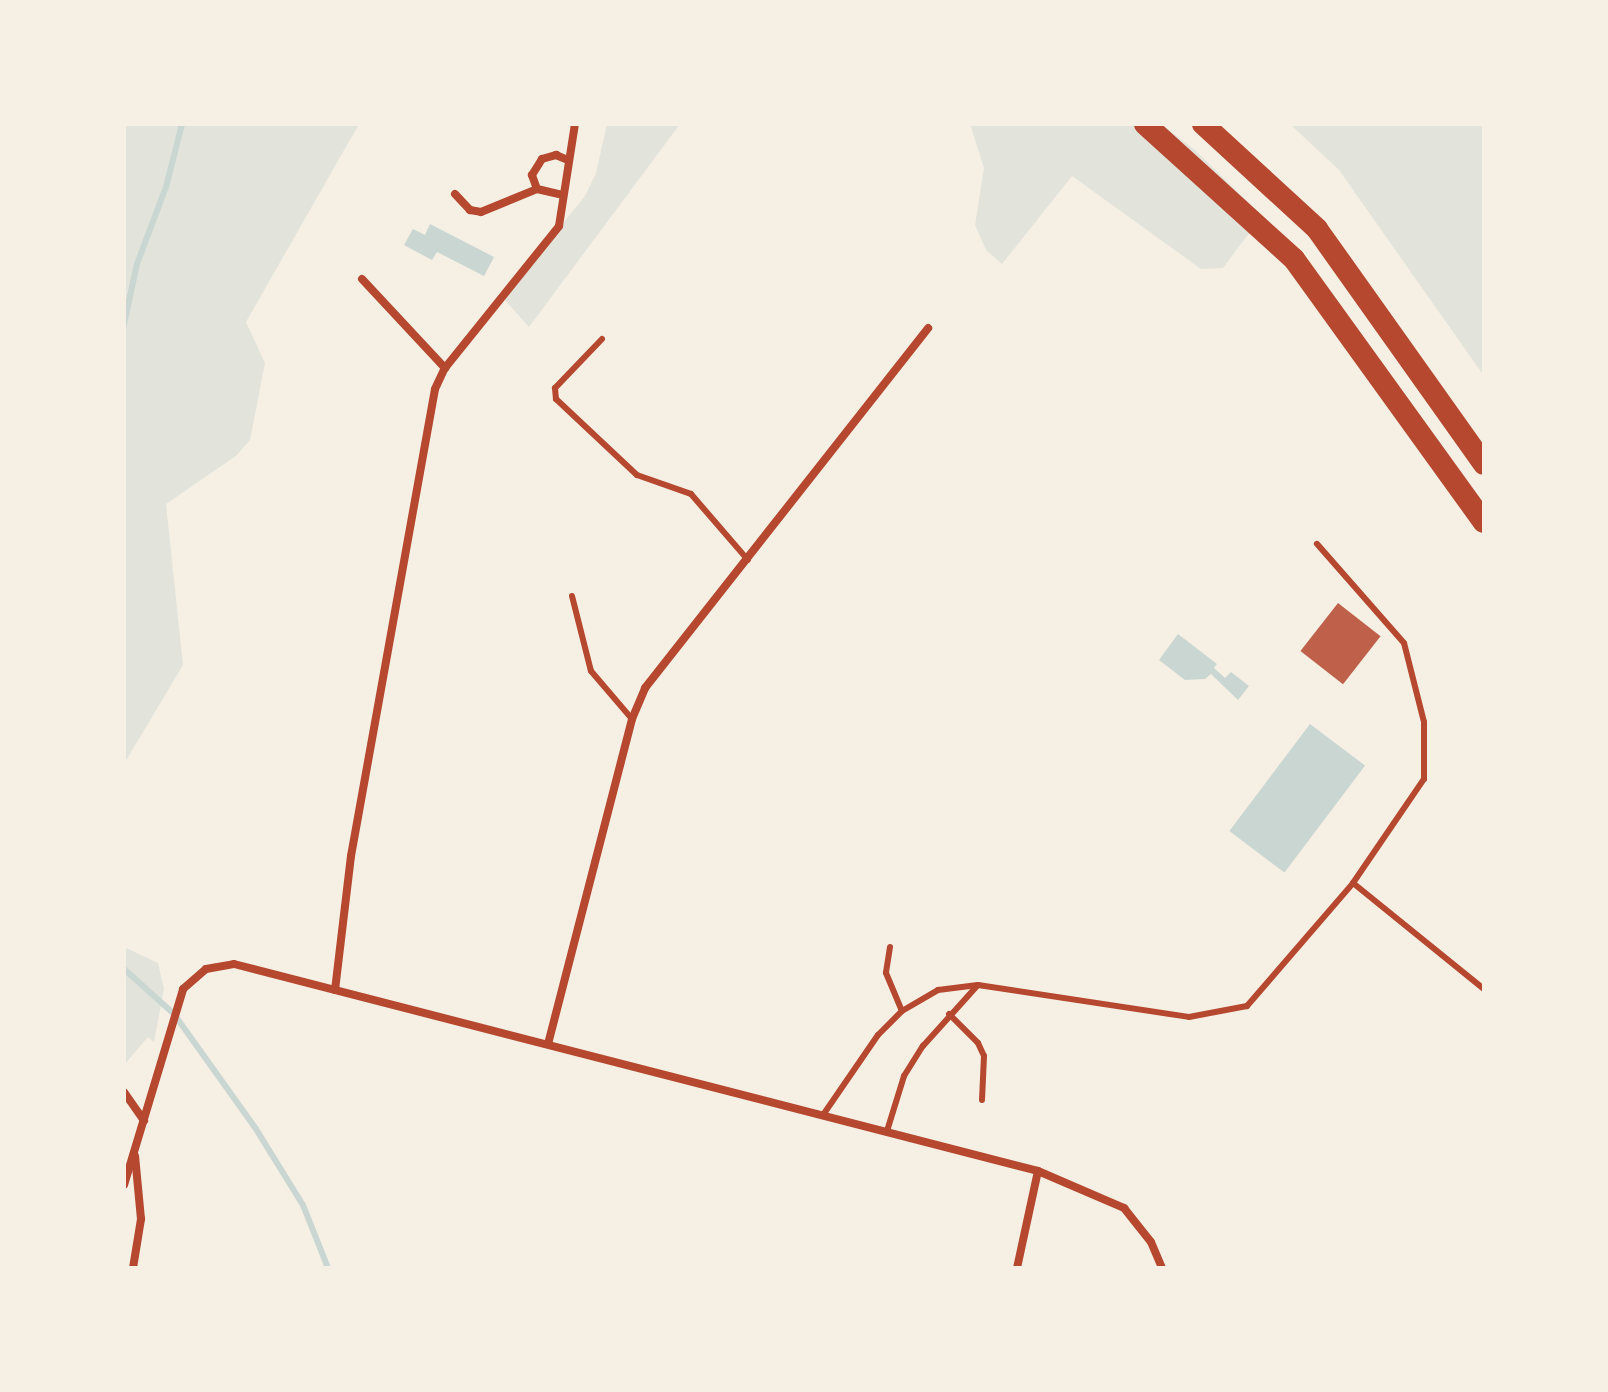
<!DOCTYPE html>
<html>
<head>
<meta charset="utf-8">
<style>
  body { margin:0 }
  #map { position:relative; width:1608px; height:1392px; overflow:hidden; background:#f6efe4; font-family:"Open Sans",sans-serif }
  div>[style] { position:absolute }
  .green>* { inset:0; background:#e2e4dc }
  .water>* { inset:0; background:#c9d6d2; transform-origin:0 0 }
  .stream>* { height:6px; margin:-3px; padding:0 3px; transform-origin:3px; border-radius:3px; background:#c9d6d2 }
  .building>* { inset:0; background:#bf614a; transform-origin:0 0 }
  .service>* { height:6px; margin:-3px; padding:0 3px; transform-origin:3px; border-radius:3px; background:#b5482f }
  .minor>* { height:8px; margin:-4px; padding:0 4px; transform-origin:4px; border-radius:4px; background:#b5482f }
  .motorway>* { height:22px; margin:-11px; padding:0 11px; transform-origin:11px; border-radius:11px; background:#b5482f }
  span { translate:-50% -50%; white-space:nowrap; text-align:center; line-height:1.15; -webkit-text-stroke:7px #f6efe4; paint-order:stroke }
  .frame { position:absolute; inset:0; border:126px solid #f6efe4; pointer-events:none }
</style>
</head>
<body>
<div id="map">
  <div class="green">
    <div style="clip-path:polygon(124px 124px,359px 124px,246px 322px,265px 363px,250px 440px,236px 456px,166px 504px,183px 665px,124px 764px)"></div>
    <div style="clip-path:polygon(607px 124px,680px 124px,529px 327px,503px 298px,585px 196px,596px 173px)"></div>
    <div style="clip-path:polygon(970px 124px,1161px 124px,1195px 150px,1262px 216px,1223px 268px,1201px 269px,1072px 176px,1002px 264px,986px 250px,975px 225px,984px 168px)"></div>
    <div style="clip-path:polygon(1290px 124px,1484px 124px,1484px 376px,1339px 170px)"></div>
    <div style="clip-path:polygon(124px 947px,158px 963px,164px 989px,154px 1042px,148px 1037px,124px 1065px)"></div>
  </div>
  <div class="water">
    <div style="clip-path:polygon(430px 224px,494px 257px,484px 276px,437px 252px,432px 260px,404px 245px,413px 229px,425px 235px)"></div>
    <div style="clip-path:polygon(1178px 634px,1217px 664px,1214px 668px,1225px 678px,1231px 672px,1249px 686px,1238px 700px,1211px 674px,1205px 679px,1185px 680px,1159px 660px)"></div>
    <div style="left:1310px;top:724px;width:69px;height:134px;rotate:37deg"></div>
  </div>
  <div class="stream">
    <div style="left:124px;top:324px;width:61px;rotate:-77.8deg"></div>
    <div style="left:137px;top:264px;width:82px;rotate:-69.4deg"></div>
    <div style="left:166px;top:187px;width:65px;rotate:-75.7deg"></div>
    <div style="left:124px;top:969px;width:67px;rotate:42deg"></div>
    <div style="left:174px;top:1014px;width:141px;rotate:54.5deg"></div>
    <div style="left:256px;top:1129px;width:89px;rotate:58.3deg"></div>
    <div style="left:303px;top:1205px;width:68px;rotate:68.4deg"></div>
  </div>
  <div class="building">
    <div style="left:1338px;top:603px;width:54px;height:61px;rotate:38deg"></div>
  </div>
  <div class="service">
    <div style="left:602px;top:339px;width:68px;rotate:133.8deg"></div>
    <div style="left:555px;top:388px;width:11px;rotate:85deg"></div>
    <div style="left:556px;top:399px;width:111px;rotate:43.2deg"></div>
    <div style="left:637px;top:475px;width:57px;rotate:19.4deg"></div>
    <div style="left:691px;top:494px;width:87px;rotate:49.2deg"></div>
    <div style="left:572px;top:596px;width:77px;rotate:75.8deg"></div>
    <div style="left:591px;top:671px;width:63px;rotate:49.5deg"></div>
    <div style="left:1353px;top:883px;width:169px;rotate:39deg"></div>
    <div style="left:890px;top:947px;width:26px;rotate:99deg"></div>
    <div style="left:886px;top:973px;width:41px;rotate:67.2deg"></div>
    <div style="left:949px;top:1014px;width:41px;rotate:45deg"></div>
    <div style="left:978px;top:1043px;width:14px;rotate:65deg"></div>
    <div style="left:984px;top:1056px;width:44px;rotate:92.6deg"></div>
    <div style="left:823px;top:1115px;width:97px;rotate:-55.5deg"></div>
    <div style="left:878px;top:1035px;width:34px;rotate:-45deg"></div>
    <div style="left:902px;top:1011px;width:42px;rotate:-30.3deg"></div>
    <div style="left:938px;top:990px;width:40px;rotate:-7.1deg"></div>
    <div style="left:978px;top:985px;width:213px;rotate:8.6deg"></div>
    <div style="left:1189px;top:1017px;width:59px;rotate:-10.7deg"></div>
    <div style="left:1247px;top:1006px;width:162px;rotate:-49.2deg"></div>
    <div style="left:1353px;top:883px;width:126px;rotate:-55.7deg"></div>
    <div style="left:1424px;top:779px;width:57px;rotate:-90deg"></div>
    <div style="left:1424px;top:722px;width:81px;rotate:-104.2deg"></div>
    <div style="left:1404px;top:643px;width:132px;rotate:-131.3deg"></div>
    <div style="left:887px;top:1131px;width:58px;rotate:-72.8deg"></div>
    <div style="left:904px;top:1076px;width:36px;rotate:-58deg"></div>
    <div style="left:923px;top:1046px;width:82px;rotate:-48deg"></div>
  </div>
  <div class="minor">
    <div style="left:537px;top:189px;width:15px;rotate:-110deg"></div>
    <div style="left:532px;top:175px;width:19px;rotate:-58deg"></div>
    <div style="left:542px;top:159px;width:15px;rotate:-16deg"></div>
    <div style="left:556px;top:155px;width:13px;rotate:23deg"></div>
    <div style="left:455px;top:194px;width:22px;rotate:47deg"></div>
    <div style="left:470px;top:210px;width:11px;rotate:10deg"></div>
    <div style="left:481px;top:212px;width:61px;rotate:-22.3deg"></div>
    <div style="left:537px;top:189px;width:26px;rotate:13deg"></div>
    <div style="left:362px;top:279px;width:122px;rotate:47deg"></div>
    <div style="left:335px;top:990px;width:135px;rotate:-83.2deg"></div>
    <div style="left:351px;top:856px;width:474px;rotate:-79.8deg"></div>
    <div style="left:435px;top:389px;width:23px;rotate:-65deg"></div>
    <div style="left:445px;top:368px;width:182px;rotate:-51.2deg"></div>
    <div style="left:559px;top:226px;width:103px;rotate:-81.1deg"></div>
    <div style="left:548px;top:1044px;width:336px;rotate:-75.5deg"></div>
    <div style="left:632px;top:719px;width:34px;rotate:-67deg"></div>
    <div style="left:645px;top:688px;width:458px;rotate:-51.8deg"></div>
    <div style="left:124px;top:1092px;width:35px;rotate:55deg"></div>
    <div style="left:124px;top:1185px;width:205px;rotate:-73.2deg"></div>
    <div style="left:183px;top:989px;width:30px;rotate:-41deg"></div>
    <div style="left:206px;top:969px;width:28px;rotate:-10deg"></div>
    <div style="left:234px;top:964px;width:830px;rotate:14.44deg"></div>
    <div style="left:1038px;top:1171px;width:94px;rotate:23.3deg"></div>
    <div style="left:1124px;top:1208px;width:43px;rotate:51.5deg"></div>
    <div style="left:1151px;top:1242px;width:28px;rotate:67deg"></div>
    <div style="left:133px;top:1268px;width:50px;rotate:-80.7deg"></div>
    <div style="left:141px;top:1219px;width:63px;rotate:-95.4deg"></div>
    <div style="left:1017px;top:1268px;width:99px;rotate:-77.8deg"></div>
  </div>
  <div class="motorway">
    <div style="left:1145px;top:124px;width:201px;rotate:42.2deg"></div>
    <div style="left:1294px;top:259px;width:324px;rotate:54.2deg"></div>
    <div style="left:1203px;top:124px;width:155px;rotate:42.6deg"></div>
    <div style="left:1317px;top:229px;width:288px;rotate:54.6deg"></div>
  </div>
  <div class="frame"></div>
</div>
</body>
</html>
